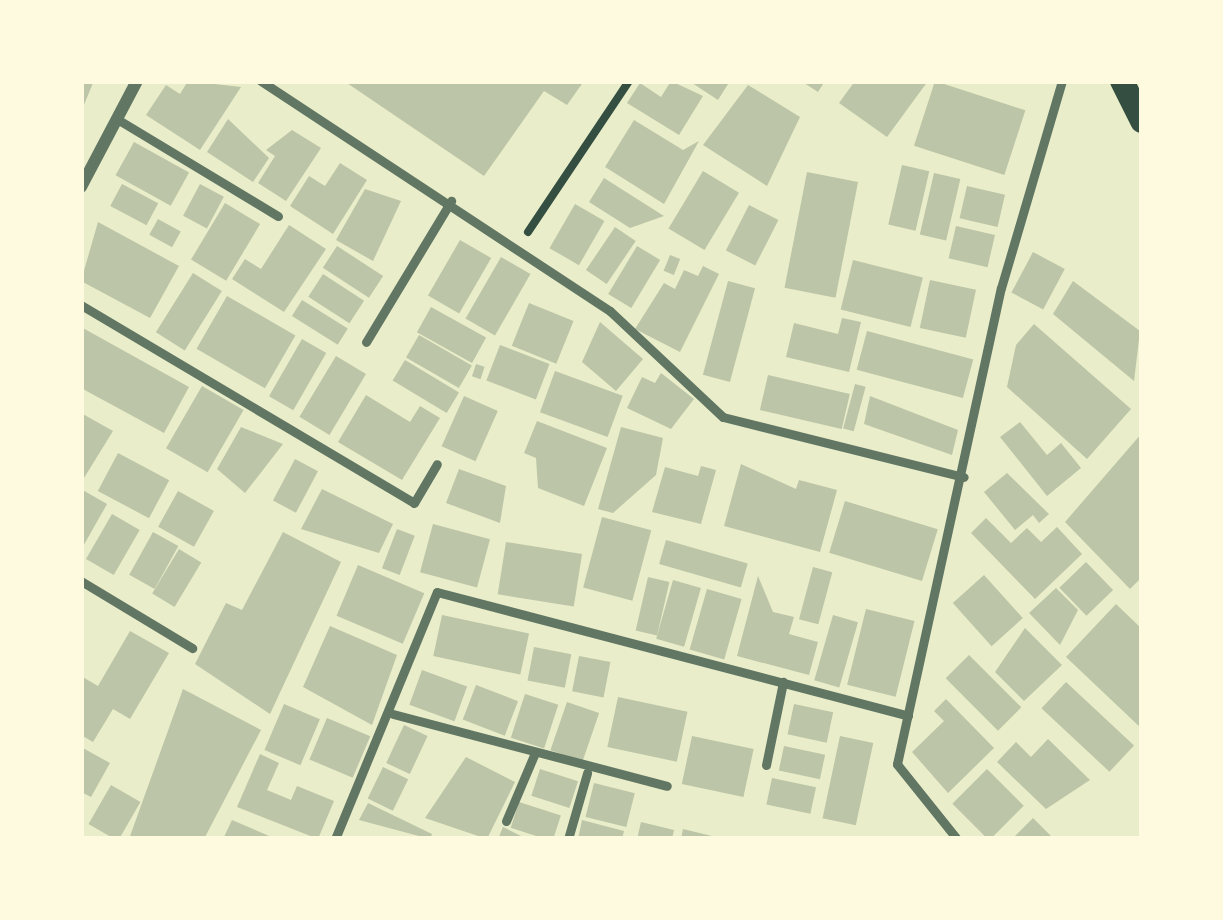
<!DOCTYPE html>
<html>
<head>
<meta charset="utf-8">
<style>
  body { margin:0 }
  #map { position:relative; width:1223px; height:920px; overflow:hidden; background:#e9edc9; font-family:"Exo 2",sans-serif }
  div>[style] { position:absolute }
  .building>* { inset:0; background:#bcc5a7; transform-origin:0 0 }
  .path>* { height:8px; margin:-4px; padding:0 4px; transform-origin:4px; border-radius:4px; background:#344e41 }
  .service>* { height:9px; margin:-4.5px; padding:0 4.5px; transform-origin:4.5px; border-radius:4.5px; background:#617663 }
  .minor>* { height:12px; margin:-6px; padding:0 6px; transform-origin:6px; border-radius:6px; background:#617663 }
  .secondary>* { height:24px; margin:-12px; padding:0 12px; transform-origin:12px; border-radius:12px; background:#344e41 }
  span { translate:-50% -50%; white-space:nowrap; text-align:center; line-height:1.15; -webkit-text-stroke:9px #fefae0; paint-order:stroke }
  .frame { position:absolute; inset:0; border:84px solid #fefae0; pointer-events:none }
</style>
</head>
<body>
<div id="map">
  <div class="building">
    <div style="clip-path:polygon(81px 81px,93px 83px,81px 112px)"></div>
    <div style="clip-path:polygon(188px 81px,241px 87px,200px 150px,146px 115px,166px 85px,180px 94px)"></div>
    <div style="clip-path:polygon(344px 81px,584px 81px,567px 105px,544px 91px,484px 176px)"></div>
    <div style="clip-path:polygon(671px 81px,703px 96px,679px 135px,627px 103px,640px 83px,661px 97px)"></div>
    <div style="clip-path:polygon(689px 81px,730px 81px,718px 100px)"></div>
    <div style="clip-path:polygon(801px 81px,825px 81px,818px 92px)"></div>
    <div style="clip-path:polygon(855px 81px,928px 81px,887px 137px,839px 103px)"></div>
    <div style="left:935px;top:81px;width:95px;height:68px;rotate:18deg"></div>
    <div style="clip-path:polygon(748px 85px,800px 117px,767px 186px,703px 145px)"></div>
    <div style="clip-path:polygon(228px 119px,269px 158px,253px 182px,207px 152px)"></div>
    <div style="clip-path:polygon(634px 120px,683px 150px,699px 141px,664px 204px,605px 167px)"></div>
    <div style="clip-path:polygon(292px 130px,321px 148px,286px 201px,258px 183px,275px 156px,266px 150px)"></div>
    <div style="left:134px;top:142px;width:63px;height:38px;rotate:29deg"></div>
    <div style="clip-path:polygon(340px 163px,367px 180px,333px 234px,290px 206px,309px 176px,325px 186px)"></div>
    <div style="left:902px;top:165px;width:28px;height:61px;rotate:13deg"></div>
    <div style="left:703px;top:171px;width:42px;height:67px;rotate:31deg"></div>
    <div style="left:807px;top:172px;width:52px;height:118px;rotate:11deg"></div>
    <div style="left:934px;top:173px;width:27px;height:63px;rotate:13deg"></div>
    <div style="clip-path:polygon(604px 178px,664px 216px,630px 228px,589px 202px)"></div>
    <div style="left:122px;top:184px;width:41px;height:25px;rotate:28deg"></div>
    <div style="left:200px;top:184px;width:27px;height:36px;rotate:28deg"></div>
    <div style="left:967px;top:186px;width:39px;height:33px;rotate:13deg"></div>
    <div style="clip-path:polygon(365px 189px,401px 201px,373px 261px,336px 240px)"></div>
    <div style="left:225px;top:203px;width:41px;height:66px;rotate:31deg"></div>
    <div style="left:575px;top:204px;width:34px;height:51px;rotate:30deg"></div>
    <div style="left:749px;top:205px;width:33px;height:51px;rotate:27deg"></div>
    <div style="left:158px;top:219px;width:26px;height:18px;rotate:29deg"></div>
    <div style="clip-path:polygon(98px 222px,179px 266px,150px 318px,81px 281px)"></div>
    <div style="clip-path:polygon(289px 225px,326px 249px,284px 312px,232px 279px,245px 259px,261px 269px)"></div>
    <div style="left:956px;top:226px;width:40px;height:33px;rotate:13deg"></div>
    <div style="left:615px;top:227px;width:25px;height:52px;rotate:34deg"></div>
    <div style="left:460px;top:240px;width:36px;height:64px;rotate:30deg"></div>
    <div style="left:337px;top:246px;width:55px;height:26px;rotate:33deg"></div>
    <div style="left:637px;top:246px;width:27px;height:56px;rotate:31deg"></div>
    <div style="left:1033px;top:252px;width:36px;height:46px;rotate:28deg"></div>
    <div style="left:670px;top:255px;width:11px;height:17px;rotate:22deg"></div>
    <div style="left:501px;top:257px;width:34px;height:71px;rotate:30deg"></div>
    <div style="left:853px;top:260px;width:72px;height:51px;rotate:14deg"></div>
    <div style="clip-path:polygon(703px 266px,719px 274px,680px 352px,635px 329px,664px 283px,675px 289px,684px 270px,698px 276px)"></div>
    <div style="left:193px;top:273px;width:34px;height:70px;rotate:32deg"></div>
    <div style="left:323px;top:274px;width:49px;height:27px;rotate:33deg"></div>
    <div style="left:930px;top:280px;width:47px;height:49px;rotate:12deg"></div>
    <div style="left:728px;top:281px;width:28px;height:97px;rotate:15deg"></div>
    <div style="clip-path:polygon(1073px 281px,1140px 331px,1134px 381px,1053px 314px)"></div>
    <div style="left:227px;top:296px;width:79px;height:61px;rotate:30deg"></div>
    <div style="left:302px;top:300px;width:54px;height:19px;rotate:32deg"></div>
    <div style="left:529px;top:303px;width:48px;height:46px;rotate:22deg"></div>
    <div style="left:431px;top:307px;width:63px;height:29px;rotate:29deg"></div>
    <div style="clip-path:polygon(842px 318px,861px 322px,849px 372px,786px 357px,794px 323px,838px 334px)"></div>
    <div style="clip-path:polygon(600px 322px,643px 359px,616px 391px,582px 362px)"></div>
    <div style="clip-path:polygon(1034px 324px,1131px 409px,1087px 459px,1007px 387px,1016px 345px)"></div>
    <div style="clip-path:polygon(81px 327px,189px 387px,164px 433px,81px 388px)"></div>
    <div style="left:867px;top:331px;width:110px;height:40px;rotate:15deg"></div>
    <div style="left:419px;top:335px;width:61px;height:26px;rotate:30deg"></div>
    <div style="left:302px;top:339px;width:28px;height:66px;rotate:30deg"></div>
    <div style="left:500px;top:345px;width:53px;height:38px;rotate:21deg"></div>
    <div style="left:336px;top:356px;width:35px;height:71px;rotate:31deg"></div>
    <div style="left:405px;top:360px;width:63px;height:24px;rotate:31deg"></div>
    <div style="left:476px;top:364px;width:9px;height:13px;rotate:18deg"></div>
    <div style="left:555px;top:371px;width:72px;height:44px;rotate:20deg"></div>
    <div style="clip-path:polygon(661px 373px,694px 399px,671px 429px,627px 408px,642px 377px,655px 383px)"></div>
    <div style="left:768px;top:375px;width:84px;height:36px;rotate:13deg"></div>
    <div style="left:855px;top:384px;width:11px;height:46px;rotate:15deg"></div>
    <div style="left:202px;top:386px;width:48px;height:72px;rotate:30deg"></div>
    <div style="clip-path:polygon(366px 395px,410px 422px,420px 406px,440px 418px,402px 480px,338px 442px)"></div>
    <div style="left:464px;top:396px;width:37px;height:55px;rotate:24deg"></div>
    <div style="clip-path:polygon(870px 396px,958px 430px,952px 455px,864px 424px)"></div>
    <div style="clip-path:polygon(81px 413px,113px 431px,84px 478px,81px 477px)"></div>
    <div style="clip-path:polygon(537px 421px,607px 448px,584px 506px,538px 488px,536px 458px,524px 453px)"></div>
    <div style="clip-path:polygon(1020px 422px,1047px 455px,1061px 443px,1081px 468px,1047px 496px,1000px 437px)"></div>
    <div style="clip-path:polygon(241px 427px,283px 444px,245px 493px,217px 469px)"></div>
    <div style="clip-path:polygon(621px 427px,663px 438px,656px 475px,613px 513px,598px 509px)"></div>
    <div style="clip-path:polygon(1142px 433px,1142px 577px,1130px 589px,1065px 522px)"></div>
    <div style="left:118px;top:453px;width:58px;height:43px;rotate:28deg"></div>
    <div style="left:295px;top:459px;width:26px;height:47px;rotate:28deg"></div>
    <div style="clip-path:polygon(741px 464px,796px 489px,799px 480px,837px 490px,820px 552px,724px 526px)"></div>
    <div style="clip-path:polygon(701px 466px,716px 470px,701px 524px,652px 512px,665px 467px,698px 476px)"></div>
    <div style="clip-path:polygon(459px 469px,506px 486px,500px 523px,446px 503px)"></div>
    <div style="clip-path:polygon(1007px 473px,1049px 514px,1039px 523px,1033px 515px,1015px 530px,984px 492px)"></div>
    <div style="clip-path:polygon(81px 489px,107px 504px,81px 550px)"></div>
    <div style="clip-path:polygon(322px 489px,393px 524px,379px 553px,301px 529px)"></div>
    <div style="left:178px;top:491px;width:41px;height:41px;rotate:29deg"></div>
    <div style="left:845px;top:501px;width:97px;height:54px;rotate:17deg"></div>
    <div style="left:112px;top:514px;width:32px;height:52px;rotate:30deg"></div>
    <div style="left:602px;top:517px;width:51px;height:73px;rotate:15deg"></div>
    <div style="clip-path:polygon(986px 518px,1011px 543px,1027px 528px,1041px 542px,1057px 527px,1082px 554px,1035px 599px,971px 533px)"></div>
    <div style="left:433px;top:524px;width:59px;height:50px;rotate:15deg"></div>
    <div style="left:397px;top:529px;width:19px;height:42px;rotate:21deg"></div>
    <div style="left:153px;top:532px;width:29px;height:49px;rotate:29deg"></div>
    <div style="clip-path:polygon(283px 532px,341px 562px,270px 714px,195px 664px,226px 603px,242px 610px)"></div>
    <div style="left:666px;top:540px;width:85px;height:25px;rotate:16deg"></div>
    <div style="left:506px;top:542px;width:77px;height:53px;rotate:9deg"></div>
    <div style="left:179px;top:549px;width:26px;height:52px;rotate:31deg"></div>
    <div style="left:1086px;top:562px;width:39px;height:37px;rotate:46deg"></div>
    <div style="left:358px;top:565px;width:72px;height:55px;rotate:23deg"></div>
    <div style="left:813px;top:567px;width:20px;height:54px;rotate:15deg"></div>
    <div style="left:984px;top:575px;width:58px;height:42px;rotate:48deg"></div>
    <div style="clip-path:polygon(758px 576px,773px 612px,794px 617px,789px 634px,818px 642px,809px 675px,737px 656px)"></div>
    <div style="left:648px;top:577px;width:22px;height:55px;rotate:13deg"></div>
    <div style="left:673px;top:580px;width:29px;height:61px;rotate:16deg"></div>
    <div style="clip-path:polygon(1056px 588px,1078px 610px,1060px 645px,1029px 613px)"></div>
    <div style="left:707px;top:589px;width:36px;height:63px;rotate:16deg"></div>
    <div style="clip-path:polygon(1116px 604px,1142px 629px,1142px 729px,1066px 657px)"></div>
    <div style="left:866px;top:609px;width:50px;height:78px;rotate:14deg"></div>
    <div style="left:442px;top:615px;width:89px;height:42px;rotate:12deg"></div>
    <div style="left:833px;top:615px;width:26px;height:68px;rotate:16deg"></div>
    <div style="clip-path:polygon(330px 626px,397px 655px,372px 725px,303px 687px)"></div>
    <div style="clip-path:polygon(1025px 628px,1062px 665px,1024px 701px,995px 672px)"></div>
    <div style="clip-path:polygon(130px 631px,169px 653px,130px 719px,113px 709px,93px 742px,81px 735px,81px 676px,98px 686px)"></div>
    <div style="left:534px;top:647px;width:38px;height:34px;rotate:11deg"></div>
    <div style="left:969px;top:655px;width:74px;height:33px;rotate:45deg"></div>
    <div style="left:579px;top:656px;width:32px;height:36px;rotate:11deg"></div>
    <div style="left:422px;top:670px;width:48px;height:37px;rotate:20deg"></div>
    <div style="left:1066px;top:682px;width:93px;height:36px;rotate:43deg"></div>
    <div style="left:476px;top:685px;width:45px;height:37px;rotate:21deg"></div>
    <div style="clip-path:polygon(183px 689px,261px 730px,204px 839px,129px 839px)"></div>
    <div style="left:525px;top:694px;width:35px;height:46px;rotate:18deg"></div>
    <div style="left:618px;top:697px;width:71px;height:51px;rotate:12deg"></div>
    <div style="clip-path:polygon(946px 699px,994px 748px,948px 793px,912px 752px,944px 721px,934px 711px)"></div>
    <div style="left:567px;top:702px;width:34px;height:51px;rotate:19deg"></div>
    <div style="left:284px;top:704px;width:39px;height:50px;rotate:23deg"></div>
    <div style="left:794px;top:704px;width:40px;height:31px;rotate:12deg"></div>
    <div style="left:327px;top:718px;width:47px;height:45px;rotate:23deg"></div>
    <div style="left:404px;top:725px;width:26px;height:42px;rotate:25deg"></div>
    <div style="left:692px;top:736px;width:63px;height:49px;rotate:12deg"></div>
    <div style="left:840px;top:736px;width:34px;height:84px;rotate:12deg"></div>
    <div style="clip-path:polygon(1048px 739px,1090px 780px,1046px 809px,997px 762px,1016px 742px,1031px 757px)"></div>
    <div style="left:784px;top:746px;width:42px;height:25px;rotate:12deg"></div>
    <div style="clip-path:polygon(81px 747px,110px 763px,91px 797px,81px 792px)"></div>
    <div style="clip-path:polygon(260px 754px,279px 763px,267px 790px,291px 800px,297px 786px,334px 801px,318px 839px,237px 807px)"></div>
    <div style="clip-path:polygon(466px 757px,515px 782px,487px 839px,425px 818px)"></div>
    <div style="left:383px;top:767px;width:28px;height:35px;rotate:26deg"></div>
    <div style="left:540px;top:769px;width:40px;height:28px;rotate:18deg"></div>
    <div style="left:987px;top:769px;width:52px;height:49px;rotate:45deg"></div>
    <div style="left:772px;top:778px;width:45px;height:27px;rotate:12deg"></div>
    <div style="left:594px;top:783px;width:42px;height:35px;rotate:14deg"></div>
    <div style="left:111px;top:785px;width:34px;height:45px;rotate:30deg"></div>
    <div style="left:519px;top:802px;width:44px;height:27px;rotate:18deg"></div>
    <div style="clip-path:polygon(368px 803px,432px 834px,430px 839px,359px 820px)"></div>
    <div style="clip-path:polygon(1033px 818px,1054px 839px,1012px 839px)"></div>
    <div style="clip-path:polygon(232px 820px,276px 839px,223px 839px)"></div>
    <div style="clip-path:polygon(582px 820px,624px 831px,622px 839px,578px 839px)"></div>
    <div style="clip-path:polygon(641px 822px,674px 830px,672px 839px,637px 839px)"></div>
    <div style="clip-path:polygon(503px 827px,527px 839px,498px 839px)"></div>
    <div style="clip-path:polygon(683px 829px,716px 837px,716px 839px,681px 839px)"></div>
  </div>
  <div class="path">
    <div style="left:528px;top:232px;width:182px;rotate:-56.2deg"></div>
  </div>
  <div class="service">
    <div style="left:261px;top:81px;width:418px;rotate:33.4deg"></div>
    <div style="left:610px;top:311px;width:155px;rotate:43.2deg"></div>
    <div style="left:723px;top:417px;width:248px;rotate:14deg"></div>
    <div style="left:117px;top:119px;width:188px;rotate:31.1deg"></div>
    <div style="left:81px;top:305px;width:387px;rotate:30.7deg"></div>
    <div style="left:414px;top:503px;width:45px;rotate:-59.5deg"></div>
    <div style="left:366px;top:342px;width:165px;rotate:-58.9deg"></div>
    <div style="left:81px;top:581px;width:130px;rotate:31.1deg"></div>
    <div style="left:393px;top:714px;width:283px;rotate:14.7deg"></div>
    <div style="left:766px;top:765px;width:85px;rotate:-78.4deg"></div>
    <div style="left:506px;top:821px;width:72px;rotate:-67deg"></div>
    <div style="left:335px;top:839px;width:267px;rotate:-67.6deg"></div>
    <div style="left:437px;top:592px;width:487px;rotate:14.7deg"></div>
    <div style="left:568px;top:839px;width:69px;rotate:-73.9deg"></div>
    <div style="left:957px;top:839px;width:96px;rotate:-128.7deg"></div>
    <div style="left:897px;top:764px;width:487px;rotate:-77.7deg"></div>
    <div style="left:1001px;top:288px;width:216px;rotate:-73.6deg"></div>
  </div>
  <div class="minor">
    <div style="left:81px;top:187px;width:120px;rotate:-62.2deg"></div>
  </div>
  <div class="secondary">
    <div style="left:1122px;top:81px;width:45px;rotate:63.4deg"></div>
  </div>
  <div class="frame"></div>
</div>
</body>
</html>
